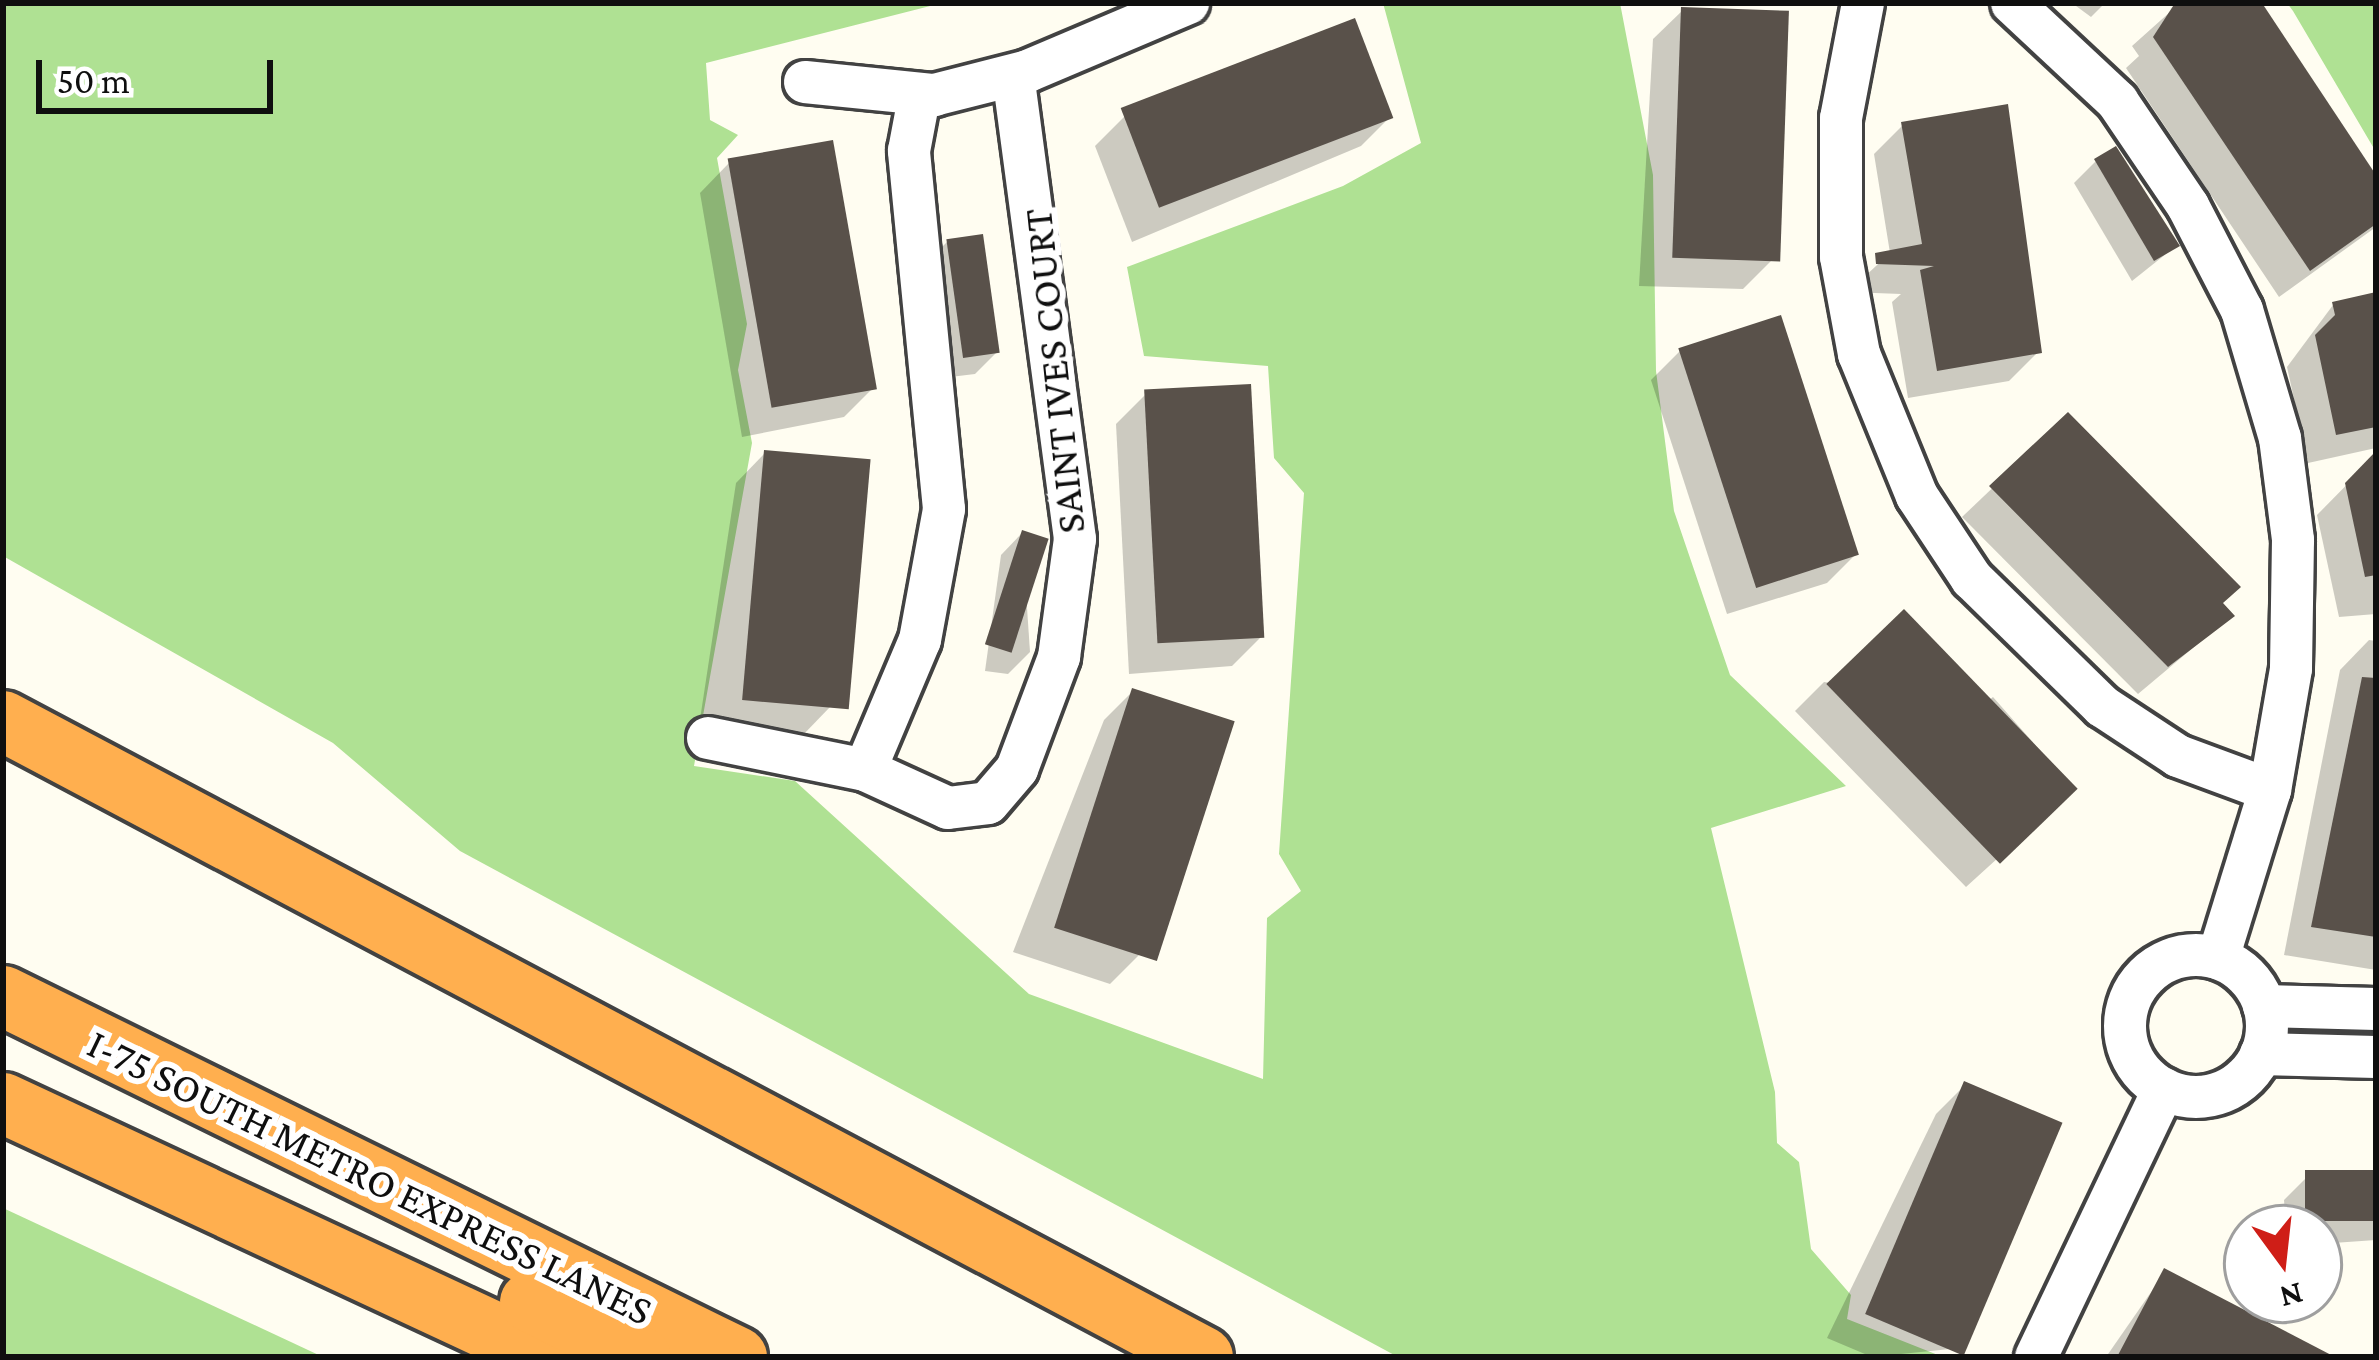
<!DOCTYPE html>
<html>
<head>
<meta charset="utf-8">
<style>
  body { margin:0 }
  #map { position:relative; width:2379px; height:1360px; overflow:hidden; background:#fffdf1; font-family:"Crimson Pro",serif }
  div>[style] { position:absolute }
  .forest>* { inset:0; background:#afe193 }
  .shadow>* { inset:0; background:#0003 }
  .building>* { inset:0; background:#59514a; transform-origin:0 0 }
  .roads { filter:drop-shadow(3px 0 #424242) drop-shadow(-3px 0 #424242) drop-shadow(0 3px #424242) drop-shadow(0 -3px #424242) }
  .minor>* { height:42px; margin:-21px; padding:0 21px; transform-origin:21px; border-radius:21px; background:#fff }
  .minor>.ring { margin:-21px; padding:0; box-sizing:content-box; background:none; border:42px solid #fff; border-radius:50% }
  .highway>* { height:60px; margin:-30px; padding:0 30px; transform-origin:30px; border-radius:30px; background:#ffaf4f }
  span { translate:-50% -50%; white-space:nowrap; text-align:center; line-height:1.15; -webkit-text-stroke:12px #fff; paint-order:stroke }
  .street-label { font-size:42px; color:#0f0f0f }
  .frame { position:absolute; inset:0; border:6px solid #0f0f0f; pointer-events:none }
  .north { position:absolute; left:2223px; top:1204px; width:120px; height:120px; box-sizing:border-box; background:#fff; border:3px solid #9f9f9f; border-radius:50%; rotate:165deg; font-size:33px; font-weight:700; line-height:48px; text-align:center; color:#0f0f0f }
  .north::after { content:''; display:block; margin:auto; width:42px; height:54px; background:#cf1e17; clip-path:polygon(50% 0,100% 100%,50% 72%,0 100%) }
  .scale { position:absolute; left:36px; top:60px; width:237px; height:54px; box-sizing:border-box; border:6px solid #0f0f0f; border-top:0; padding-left:15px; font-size:36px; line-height:42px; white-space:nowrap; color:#0f0f0f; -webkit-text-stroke:9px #fff; paint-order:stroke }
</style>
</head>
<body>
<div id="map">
  <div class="forest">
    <div style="clip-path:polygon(3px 3px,942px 3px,706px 63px,710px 120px,738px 135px,717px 158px,747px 324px,738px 370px,752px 443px,694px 766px,795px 781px,1029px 994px,1263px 1079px,1267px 918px,1301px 891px,1279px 854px,1304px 493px,1274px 458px,1268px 366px,1144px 356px,1127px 267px,1343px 186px,1421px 143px,1383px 3px,1620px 3px,1653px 175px,1656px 371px,1674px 511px,1730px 675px,1846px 786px,1711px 828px,1775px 1092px,1777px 1143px,1799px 1162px,1811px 1249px,1851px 1295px,1847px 1319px,1943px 1357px,1398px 1357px,460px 851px,333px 743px,3px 556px)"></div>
    <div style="clip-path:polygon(2287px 3px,2376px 3px,2376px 152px,2293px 11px)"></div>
    <div style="clip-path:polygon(3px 1208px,323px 1357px,3px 1357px)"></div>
  </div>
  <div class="shadow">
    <div style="clip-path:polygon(2072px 3px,2105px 3px,2091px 17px)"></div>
    <div style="clip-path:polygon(2180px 3px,2257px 3px,2376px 179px,2376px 227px,2279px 297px,2126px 68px,2139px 56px,2132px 46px)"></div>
    <div style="clip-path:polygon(1683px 10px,1772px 260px,1743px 289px,1639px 286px,1653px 39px)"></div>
    <div style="clip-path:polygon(1124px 117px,1390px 117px,1361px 146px,1132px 242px,1095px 146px)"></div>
    <div style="clip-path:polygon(1903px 125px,2038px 352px,2009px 381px,1908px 398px,1892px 302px,1901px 294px,1848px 292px,1890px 253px,1874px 154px)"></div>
    <div style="clip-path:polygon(2096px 161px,2176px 246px,2132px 281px,2074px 183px)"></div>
    <div style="clip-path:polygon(729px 163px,873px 388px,844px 417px,742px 437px,700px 193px)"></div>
    <div style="clip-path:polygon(947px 242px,997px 352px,975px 374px,942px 378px,925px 264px)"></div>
    <div style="clip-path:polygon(2376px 295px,2376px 448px,2308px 463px,2287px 367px,2333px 305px)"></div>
    <div style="clip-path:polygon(1680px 351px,1856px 554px,1827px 583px,1727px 614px,1651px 380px)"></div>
    <div style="clip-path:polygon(1145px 395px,1261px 637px,1232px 666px,1129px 674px,1116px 424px)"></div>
    <div style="clip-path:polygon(2068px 416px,2231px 616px,2138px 694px,1962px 517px)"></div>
    <div style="clip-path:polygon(765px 453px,868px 463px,831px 706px,802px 736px,699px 726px,736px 483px)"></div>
    <div style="clip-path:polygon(2376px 455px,2376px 614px,2339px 617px,2317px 515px)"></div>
    <div style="clip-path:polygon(1022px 533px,1030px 652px,1008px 674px,985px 671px,1001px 555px)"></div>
    <div style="clip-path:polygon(2369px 640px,2376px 641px,2376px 970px,2284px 955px,2340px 670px)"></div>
    <div style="clip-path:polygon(1824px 682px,1983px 705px,1993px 697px,2074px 789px,1966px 887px,1795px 711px)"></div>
    <div style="clip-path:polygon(1133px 691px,1139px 955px,1110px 984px,1013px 952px,1104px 720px)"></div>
    <div style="clip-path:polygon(1965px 1085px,1950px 1349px,1872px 1357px,1827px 1338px,1936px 1114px)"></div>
    <div style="clip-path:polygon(2376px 1173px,2376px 1240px,2319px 1244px,2319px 1228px,2286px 1228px,2284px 1200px,2306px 1178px)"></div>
    <div style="clip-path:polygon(2165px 1272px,2313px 1357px,2106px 1357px)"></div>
  </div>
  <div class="building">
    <div style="clip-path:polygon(2175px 3px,2262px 3px,2376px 175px,2376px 224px,2310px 271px,2153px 37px)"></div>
    <div style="left:1681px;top:7px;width:108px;height:251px;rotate:2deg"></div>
    <div style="left:1355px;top:18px;width:107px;height:251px;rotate:69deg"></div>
    <div style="clip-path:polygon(2008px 104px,2042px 353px,1937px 371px,1920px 270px,1934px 266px,1876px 264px,1875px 253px,1922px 244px,1901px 122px)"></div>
    <div style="left:833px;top:140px;width:253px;height:107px;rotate:80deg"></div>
    <div style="clip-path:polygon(2116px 146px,2180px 246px,2154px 261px,2094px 159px)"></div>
    <div style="left:983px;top:234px;width:120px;height:37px;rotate:82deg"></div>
    <div style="clip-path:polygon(2376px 292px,2376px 427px,2336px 435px,2315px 335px,2335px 315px,2332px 302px)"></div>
    <div style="left:1781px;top:315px;width:252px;height:108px;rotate:72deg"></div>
    <div style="left:1251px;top:384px;width:254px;height:107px;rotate:87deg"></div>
    <div style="clip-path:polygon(2068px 412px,2241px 587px,2223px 603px,2235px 616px,2168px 667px,1989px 486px)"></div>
    <div style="left:764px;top:450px;width:107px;height:251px;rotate:5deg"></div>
    <div style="clip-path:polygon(2376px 451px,2376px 575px,2365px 577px,2345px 483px)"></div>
    <div style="left:1022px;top:530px;width:28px;height:120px;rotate:18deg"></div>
    <div style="left:1904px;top:609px;width:250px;height:108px;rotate:46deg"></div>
    <div style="clip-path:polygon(2362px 677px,2376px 678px,2376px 937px,2311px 927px)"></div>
    <div style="left:1132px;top:688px;width:108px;height:252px;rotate:18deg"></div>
    <div style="left:1964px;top:1081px;width:107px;height:253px;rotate:23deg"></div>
    <div style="left:2376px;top:1170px;width:51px;height:71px;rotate:90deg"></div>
    <div style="clip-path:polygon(2164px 1268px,2335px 1357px,2117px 1357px)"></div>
  </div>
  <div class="roads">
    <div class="minor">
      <div style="left:1863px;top:3px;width:117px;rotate:100.8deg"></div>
      <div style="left:1841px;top:118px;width:139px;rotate:90deg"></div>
      <div style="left:1841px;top:257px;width:99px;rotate:79.5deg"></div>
      <div style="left:1859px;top:354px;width:153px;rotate:67.8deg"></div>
      <div style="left:1917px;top:496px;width:100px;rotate:56.5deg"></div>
      <div style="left:1972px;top:579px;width:182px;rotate:44.3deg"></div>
      <div style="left:2102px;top:706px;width:91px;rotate:33.3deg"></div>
      <div style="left:2178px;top:756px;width:98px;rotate:20.3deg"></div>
      <div style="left:2012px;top:3px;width:144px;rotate:43deg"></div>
      <div style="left:2117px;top:101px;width:127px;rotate:55.9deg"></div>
      <div style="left:2188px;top:206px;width:117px;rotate:62.6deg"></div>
      <div style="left:2242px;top:310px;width:134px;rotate:73.5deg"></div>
      <div style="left:2280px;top:438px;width:103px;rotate:82.7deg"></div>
      <div style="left:2293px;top:540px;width:129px;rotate:90.9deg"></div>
      <div style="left:2291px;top:669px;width:123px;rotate:99.8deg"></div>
      <div style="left:2270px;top:790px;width:176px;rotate:107.2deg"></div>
      <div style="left:805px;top:82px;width:130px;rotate:5.8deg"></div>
      <div style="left:934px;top:95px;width:97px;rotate:-14.3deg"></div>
      <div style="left:1028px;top:71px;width:174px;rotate:-23deg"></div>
      <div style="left:708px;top:738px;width:160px;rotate:11.5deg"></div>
      <div style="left:865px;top:770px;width:91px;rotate:24.6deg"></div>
      <div style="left:948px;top:808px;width:40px;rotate:-7.1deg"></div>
      <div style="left:988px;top:803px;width:45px;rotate:-49.5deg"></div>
      <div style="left:1017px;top:769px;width:120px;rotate:-69.4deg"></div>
      <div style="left:1059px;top:657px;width:119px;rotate:-82.3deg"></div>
      <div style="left:1075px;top:539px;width:467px;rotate:-97.6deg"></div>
      <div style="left:865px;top:770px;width:141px;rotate:-67.1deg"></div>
      <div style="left:920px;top:640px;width:133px;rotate:-79.6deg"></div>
      <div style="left:944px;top:509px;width:360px;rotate:-95.6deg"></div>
      <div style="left:909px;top:151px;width:54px;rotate:-79.3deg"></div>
      <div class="ring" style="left:2125px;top:955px;width:100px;height:100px"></div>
      <div style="left:2264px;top:1006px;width:112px;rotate:1.5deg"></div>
      <div style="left:2261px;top:1054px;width:115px;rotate:1.5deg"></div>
      <div style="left:2036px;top:1357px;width:297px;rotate:-64.5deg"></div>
    </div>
    <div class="highway">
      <div style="left:3px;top:721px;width:1358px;rotate:27.92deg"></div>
      <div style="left:3px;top:996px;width:818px;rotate:26.19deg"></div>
      <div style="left:3px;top:1103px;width:601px;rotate:24.99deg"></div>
      <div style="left:530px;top:1302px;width:124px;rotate:26.4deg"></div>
    </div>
  </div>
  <div class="street-label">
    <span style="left:1054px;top:371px;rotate:-96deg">SAINT IVES COURT</span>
    <span style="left:370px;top:1177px;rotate:26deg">I-75 SOUTH METRO EXPRESS LANES</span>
  </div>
  <div class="frame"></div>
  <div class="north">N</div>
  <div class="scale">50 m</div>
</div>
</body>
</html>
